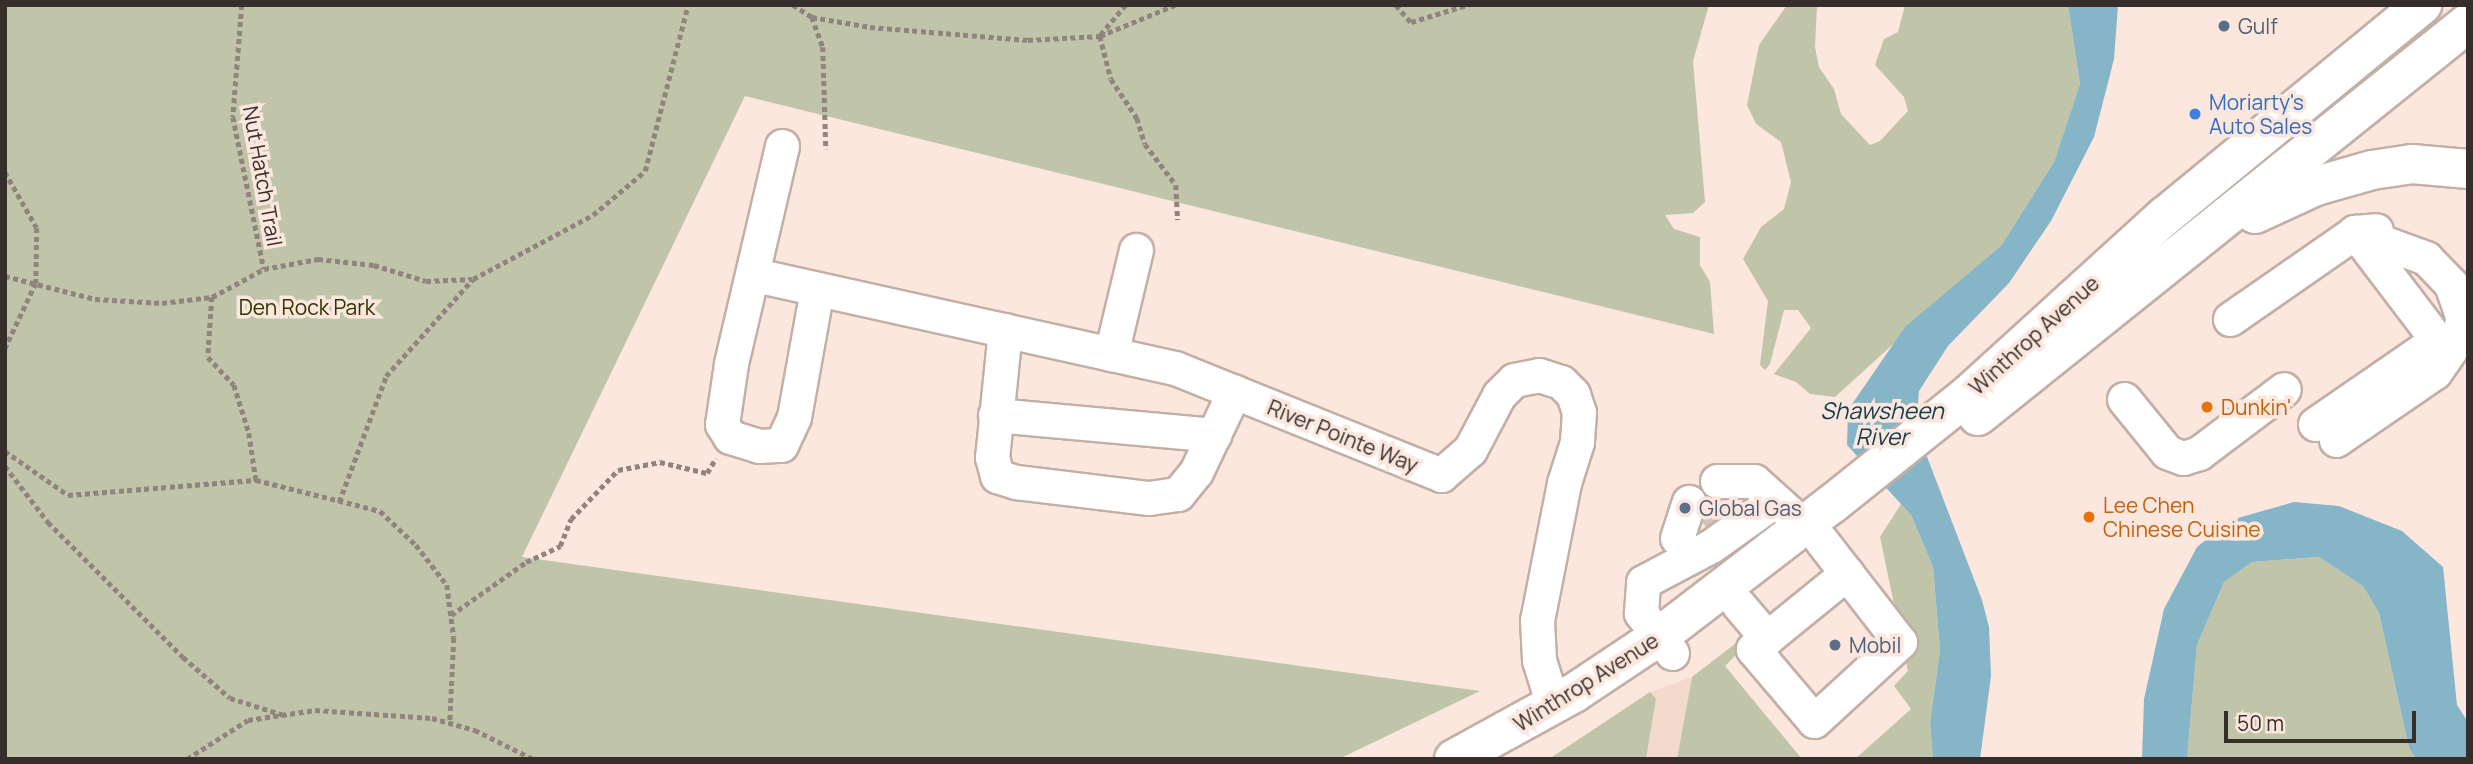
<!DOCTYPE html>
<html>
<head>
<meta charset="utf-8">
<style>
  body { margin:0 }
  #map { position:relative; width:2473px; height:764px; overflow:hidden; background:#fbe7de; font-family:Manrope,sans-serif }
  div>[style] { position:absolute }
  .built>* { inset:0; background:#f4d9cd }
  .green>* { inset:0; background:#c0c4a8 }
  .water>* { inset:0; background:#87b5c8 }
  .minor-tunnel>* { height:33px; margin-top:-16.5px; transform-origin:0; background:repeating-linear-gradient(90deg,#d4c2ba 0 33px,transparent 0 50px) }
  .path>* { height:4.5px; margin-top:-2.25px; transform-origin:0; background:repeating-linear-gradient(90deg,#91837e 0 5px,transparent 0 8.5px) }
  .roads { filter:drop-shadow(2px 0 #c2afa6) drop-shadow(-2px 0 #c2afa6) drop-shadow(0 2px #c2afa6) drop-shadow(0 -2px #c2afa6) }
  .minor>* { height:33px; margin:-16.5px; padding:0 16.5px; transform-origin:16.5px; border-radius:16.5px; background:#fff }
  .highway>* { height:38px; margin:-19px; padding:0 19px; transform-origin:19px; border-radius:19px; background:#fff }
  .dots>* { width:19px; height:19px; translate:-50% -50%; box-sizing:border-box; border:4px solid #fbe7de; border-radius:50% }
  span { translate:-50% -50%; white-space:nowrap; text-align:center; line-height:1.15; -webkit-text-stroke:7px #fbe7de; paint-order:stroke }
  .service-label { font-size:21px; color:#4e5e75 }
  .left { translate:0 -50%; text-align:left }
  .shop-label { font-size:21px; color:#366cbe }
  .street-label { font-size:21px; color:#362e2b }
  .park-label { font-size:21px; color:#303401 }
  .food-label { font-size:21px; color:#c56008 }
  .water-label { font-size:23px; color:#153e4d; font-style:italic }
  .frame { position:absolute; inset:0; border:7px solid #362e2b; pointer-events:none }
  .scale { position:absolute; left:2224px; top:711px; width:192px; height:32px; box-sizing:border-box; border:4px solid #362e2b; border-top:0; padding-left:9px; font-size:21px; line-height:24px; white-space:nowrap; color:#362e2b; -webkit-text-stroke:5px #fbe7de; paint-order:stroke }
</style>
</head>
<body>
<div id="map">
  <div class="built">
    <div style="clip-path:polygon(1692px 677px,1677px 759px,1646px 759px,1656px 700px,1650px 692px)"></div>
  </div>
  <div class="green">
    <div style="clip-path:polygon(5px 5px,1709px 5px,1693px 61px,1705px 202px,1693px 213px,1665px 215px,1674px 229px,1700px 237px,1700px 265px,1710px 282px,1714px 334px,745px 96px,522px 557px,1480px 691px,1339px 759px,5px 759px)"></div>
    <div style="clip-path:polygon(1787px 5px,1817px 5px,1815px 47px,1819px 67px,1834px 89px,1841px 114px,1870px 145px,1880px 141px,1908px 111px,1904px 97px,1875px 65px,1884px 39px,1898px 32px,1905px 5px,2068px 5px,2080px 84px,2054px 162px,2001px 246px,1835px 397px,1810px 394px,1796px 382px,1774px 374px,1811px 328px,1798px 310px,1784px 310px,1770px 364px,1765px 370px,1760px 365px,1768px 301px,1743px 259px,1761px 227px,1784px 209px,1791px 182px,1781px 142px,1756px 124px,1747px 105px,1759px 45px)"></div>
    <div style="clip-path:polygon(1901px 504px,1911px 515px,1933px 567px,1940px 650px,1930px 723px,1933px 759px,1855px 759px,1911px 709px,1894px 686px,1908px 671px,1880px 537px)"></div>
    <div style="clip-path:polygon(2319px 557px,2363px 586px,2379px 613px,2409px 748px,2416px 759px,2187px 759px,2197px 645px,2224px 582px,2252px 562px)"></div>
    <div style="clip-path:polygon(1736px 643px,1738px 653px,1725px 666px,1802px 759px,1677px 759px,1692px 677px)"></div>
    <div style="clip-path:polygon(1650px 692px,1656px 699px,1646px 759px,1549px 759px)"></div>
  </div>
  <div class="water">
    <div style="clip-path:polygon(2068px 5px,2118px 5px,2114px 59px,2094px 137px,2051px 221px,2009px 283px,1948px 346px,1919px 391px,1916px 428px,1982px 600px,1989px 627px,1991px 676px,1980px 759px,1933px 759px,1930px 723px,1940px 650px,1933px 567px,1911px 515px,1847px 445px,1848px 410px,1905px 327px,2001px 246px,2054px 162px,2080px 84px)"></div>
    <div style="clip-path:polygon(2294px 502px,2339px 506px,2402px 531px,2443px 567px,2457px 705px,2468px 722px,2468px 759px,2416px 759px,2409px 748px,2379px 613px,2363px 586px,2319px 557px,2252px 562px,2224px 582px,2197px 645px,2187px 759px,2142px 759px,2144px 699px,2164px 609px,2197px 547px,2231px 520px)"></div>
  </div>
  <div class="minor-tunnel">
    <div style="left:1701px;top:520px;width:36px;rotate:-36deg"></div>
  </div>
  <div class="path">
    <div style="left:242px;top:5px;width:112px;rotate:94.6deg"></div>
    <div style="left:233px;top:117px;width:155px;rotate:78.5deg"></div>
    <div style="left:793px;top:5px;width:22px;rotate:32deg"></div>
    <div style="left:812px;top:17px;width:59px;rotate:9.8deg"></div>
    <div style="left:870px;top:27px;width:159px;rotate:4.7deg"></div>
    <div style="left:1028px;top:40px;width:72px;rotate:-3.2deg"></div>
    <div style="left:1100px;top:36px;width:81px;rotate:-22.5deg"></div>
    <div style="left:1126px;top:5px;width:40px;rotate:130deg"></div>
    <div style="left:1100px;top:36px;width:44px;rotate:75.7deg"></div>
    <div style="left:1111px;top:79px;width:47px;rotate:56.3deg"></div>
    <div style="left:1137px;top:118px;width:27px;rotate:73deg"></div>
    <div style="left:1145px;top:144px;width:51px;rotate:52.9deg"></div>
    <div style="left:1176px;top:185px;width:35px;rotate:87deg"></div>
    <div style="left:1396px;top:5px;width:23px;rotate:49deg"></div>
    <div style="left:1411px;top:22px;width:59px;rotate:-16.9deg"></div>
    <div style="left:812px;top:17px;width:32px;rotate:70deg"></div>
    <div style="left:823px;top:47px;width:102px;rotate:88.3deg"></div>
    <div style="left:5px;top:172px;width:64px;rotate:60.3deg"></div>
    <div style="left:37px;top:228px;width:55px;rotate:91deg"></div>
    <div style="left:36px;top:283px;width:73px;rotate:115.2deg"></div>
    <div style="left:5px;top:276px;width:93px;rotate:14.3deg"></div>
    <div style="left:95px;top:299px;width:67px;rotate:3.4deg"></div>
    <div style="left:162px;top:303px;width:50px;rotate:-6.8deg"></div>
    <div style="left:212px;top:297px;width:59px;rotate:-28.3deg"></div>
    <div style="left:264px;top:269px;width:55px;rotate:-10.5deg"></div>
    <div style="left:318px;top:259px;width:56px;rotate:6.1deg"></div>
    <div style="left:374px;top:265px;width:54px;rotate:17.1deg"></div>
    <div style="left:426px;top:281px;width:46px;rotate:-2.5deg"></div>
    <div style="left:212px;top:297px;width:60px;rotate:93.8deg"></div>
    <div style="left:208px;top:357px;width:38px;rotate:47deg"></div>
    <div style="left:234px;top:385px;width:50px;rotate:72.6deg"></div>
    <div style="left:249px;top:433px;width:48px;rotate:81.5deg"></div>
    <div style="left:5px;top:451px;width:77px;rotate:34.9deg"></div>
    <div style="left:68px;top:495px;width:189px;rotate:-4.6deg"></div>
    <div style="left:256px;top:480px;width:128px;rotate:14deg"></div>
    <div style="left:380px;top:511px;width:50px;rotate:43.4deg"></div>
    <div style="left:416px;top:545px;width:51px;rotate:52.2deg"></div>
    <div style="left:447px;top:585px;width:53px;rotate:82.5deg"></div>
    <div style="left:454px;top:638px;width:85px;rotate:92.7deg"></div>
    <div style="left:5px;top:466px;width:71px;rotate:52.5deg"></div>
    <div style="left:48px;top:522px;width:191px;rotate:45deg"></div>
    <div style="left:183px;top:657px;width:62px;rotate:41.1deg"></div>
    <div style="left:230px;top:698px;width:57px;rotate:17.5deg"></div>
    <div style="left:339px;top:502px;width:134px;rotate:-69.5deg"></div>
    <div style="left:386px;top:376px;width:130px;rotate:-48.1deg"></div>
    <div style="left:473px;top:279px;width:136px;rotate:-28.1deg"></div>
    <div style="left:593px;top:215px;width:68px;rotate:-40.2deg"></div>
    <div style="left:645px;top:171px;width:171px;rotate:-75.5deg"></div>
    <div style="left:451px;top:615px;width:92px;rotate:-35.2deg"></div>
    <div style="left:526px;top:562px;width:38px;rotate:-25deg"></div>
    <div style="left:560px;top:546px;width:29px;rotate:-68deg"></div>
    <div style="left:571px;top:519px;width:68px;rotate:-46.2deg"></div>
    <div style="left:618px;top:470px;width:43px;rotate:-10.8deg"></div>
    <div style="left:660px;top:462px;width:48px;rotate:13.2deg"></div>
    <div style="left:707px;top:473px;width:17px;rotate:-59deg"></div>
    <div style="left:187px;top:759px;width:72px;rotate:-32.6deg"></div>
    <div style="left:248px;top:720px;width:68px;rotate:-8.5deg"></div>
    <div style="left:315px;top:710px;width:117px;rotate:3.9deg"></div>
    <div style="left:432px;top:718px;width:45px;rotate:15.6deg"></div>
    <div style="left:475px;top:730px;width:65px;rotate:26.6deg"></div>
  </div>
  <div class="roads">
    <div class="minor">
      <div style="left:782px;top:146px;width:224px;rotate:103.2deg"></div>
      <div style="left:731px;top:364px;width:61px;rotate:98.5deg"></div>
      <div style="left:722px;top:424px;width:15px;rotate:58deg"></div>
      <div style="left:730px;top:437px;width:30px;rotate:17deg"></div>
      <div style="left:759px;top:446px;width:22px;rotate:-3deg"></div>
      <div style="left:781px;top:445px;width:31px;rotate:-65deg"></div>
      <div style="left:794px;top:417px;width:130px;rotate:-79.8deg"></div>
      <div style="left:755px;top:275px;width:430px;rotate:12.5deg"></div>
      <div style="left:1175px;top:368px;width:287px;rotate:21.9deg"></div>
      <div style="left:1441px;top:475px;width:38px;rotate:-41deg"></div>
      <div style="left:1470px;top:450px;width:62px;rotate:-62.2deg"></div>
      <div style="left:1499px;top:395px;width:21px;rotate:-45deg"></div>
      <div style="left:1514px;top:380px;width:25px;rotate:-11deg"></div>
      <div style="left:1539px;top:375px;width:23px;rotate:18deg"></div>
      <div style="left:1561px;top:382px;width:17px;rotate:45deg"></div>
      <div style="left:1573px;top:394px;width:19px;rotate:72deg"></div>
      <div style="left:1579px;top:412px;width:30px;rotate:94deg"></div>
      <div style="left:1577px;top:442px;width:43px;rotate:107.6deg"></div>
      <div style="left:1564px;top:483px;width:140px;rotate:101.1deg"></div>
      <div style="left:1537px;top:620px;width:40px;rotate:87.1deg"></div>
      <div style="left:1539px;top:660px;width:47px;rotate:72.7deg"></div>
      <div style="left:2230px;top:319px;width:152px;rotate:-34.8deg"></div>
      <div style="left:2355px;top:232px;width:21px;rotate:-5deg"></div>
      <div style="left:1005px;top:330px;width:128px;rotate:95.8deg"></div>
      <div style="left:992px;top:457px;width:20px;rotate:75deg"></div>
      <div style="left:997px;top:476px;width:20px;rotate:18deg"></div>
      <div style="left:1016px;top:482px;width:134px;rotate:6.9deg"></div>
      <div style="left:1149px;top:498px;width:29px;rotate:-8deg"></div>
      <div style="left:1178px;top:494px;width:28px;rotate:-51deg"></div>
      <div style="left:1196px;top:472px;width:89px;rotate:-64.6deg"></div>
      <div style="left:1111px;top:354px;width:107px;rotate:-76.5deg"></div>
      <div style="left:2124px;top:399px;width:68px;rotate:50.9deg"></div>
      <div style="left:2167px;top:452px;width:17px;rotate:21deg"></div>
      <div style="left:2183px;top:458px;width:17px;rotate:-17deg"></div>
      <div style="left:2199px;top:453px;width:106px;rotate:-37deg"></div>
      <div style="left:995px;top:415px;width:220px;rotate:5.2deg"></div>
      <div style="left:2315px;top:424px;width:148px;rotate:-34.5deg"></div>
      <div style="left:2437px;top:340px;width:136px;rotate:-127.2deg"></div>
      <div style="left:2336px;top:440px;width:120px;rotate:-34.5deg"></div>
      <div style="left:2435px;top:372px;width:44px;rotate:-55.2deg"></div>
      <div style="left:2460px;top:336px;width:20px;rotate:-84deg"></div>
      <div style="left:2462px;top:316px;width:34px;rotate:-109deg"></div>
      <div style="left:2451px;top:284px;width:36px;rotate:-134deg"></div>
      <div style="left:2426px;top:258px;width:76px;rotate:-159.9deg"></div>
      <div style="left:1717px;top:481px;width:37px"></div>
      <div style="left:1754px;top:481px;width:51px;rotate:41.8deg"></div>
      <div style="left:1677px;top:538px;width:38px;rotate:-72deg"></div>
      <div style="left:1738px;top:604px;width:45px;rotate:49.5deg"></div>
      <div style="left:1767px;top:638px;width:18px;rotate:142deg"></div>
      <div style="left:1753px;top:649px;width:94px;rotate:49.7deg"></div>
      <div style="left:1814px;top:721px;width:117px;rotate:-42.6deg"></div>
      <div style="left:1900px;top:642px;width:129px;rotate:-127.8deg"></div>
      <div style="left:1767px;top:638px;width:103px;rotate:-39.1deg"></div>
      <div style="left:1672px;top:653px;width:51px;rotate:-127.8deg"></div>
      <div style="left:1641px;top:613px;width:31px;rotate:-86deg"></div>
      <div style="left:1643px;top:582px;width:77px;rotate:-27.9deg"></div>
      <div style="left:1711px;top:546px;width:77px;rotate:-35.5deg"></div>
    </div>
    <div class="highway">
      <div style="left:2255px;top:214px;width:67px;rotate:-24.7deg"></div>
      <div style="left:2316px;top:186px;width:58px;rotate:-15.9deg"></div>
      <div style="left:2372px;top:170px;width:40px;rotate:-8.5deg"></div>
      <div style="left:2412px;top:164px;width:56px;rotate:5.1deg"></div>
      <div style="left:1978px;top:416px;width:628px;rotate:-38.73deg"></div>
      <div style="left:1454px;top:759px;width:137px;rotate:-28.8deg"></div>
      <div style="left:1574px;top:693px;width:105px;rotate:-33.7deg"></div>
      <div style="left:1661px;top:635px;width:215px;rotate:-37.5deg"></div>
      <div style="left:1832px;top:504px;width:174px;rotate:-38.7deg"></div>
      <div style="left:1968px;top:395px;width:266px;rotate:-42.3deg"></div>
      <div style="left:2165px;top:216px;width:333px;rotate:-39.4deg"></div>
    </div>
  </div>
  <div class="dots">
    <div style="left:2224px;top:26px;background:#5c6f8a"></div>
    <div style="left:2195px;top:114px;background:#3f7fe0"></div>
    <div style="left:2207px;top:407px;background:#e8710a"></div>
    <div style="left:1685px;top:508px;background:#5c6f8a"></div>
    <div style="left:2089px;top:517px;background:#e8710a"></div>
    <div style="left:1835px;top:645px;background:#5c6f8a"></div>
  </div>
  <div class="service-label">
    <span class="left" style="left:2238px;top:26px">Gulf</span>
    <span class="left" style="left:1699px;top:508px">Global Gas</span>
    <span class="left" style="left:1849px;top:645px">Mobil</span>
  </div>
  <div class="shop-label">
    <span class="left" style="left:2209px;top:114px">Moriarty's<br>Auto Sales</span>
  </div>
  <div class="street-label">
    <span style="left:263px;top:176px;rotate:80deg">Nut Hatch Trail</span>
    <span style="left:2034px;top:335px;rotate:-42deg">Winthrop Avenue</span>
    <span style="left:1343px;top:436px;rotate:22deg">River Pointe Way</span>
    <span style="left:1586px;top:682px;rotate:-32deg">Winthrop Avenue</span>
  </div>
  <div class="park-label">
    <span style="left:307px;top:307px">Den Rock Park</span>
  </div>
  <div class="food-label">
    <span class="left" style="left:2221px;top:407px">Dunkin'</span>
    <span class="left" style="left:2103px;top:517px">Lee Chen<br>Chinese Cuisine</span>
  </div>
  <div class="water-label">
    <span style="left:1882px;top:423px">Shawsheen<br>River</span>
  </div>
  <div class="frame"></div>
  <div class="scale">50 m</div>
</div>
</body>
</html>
